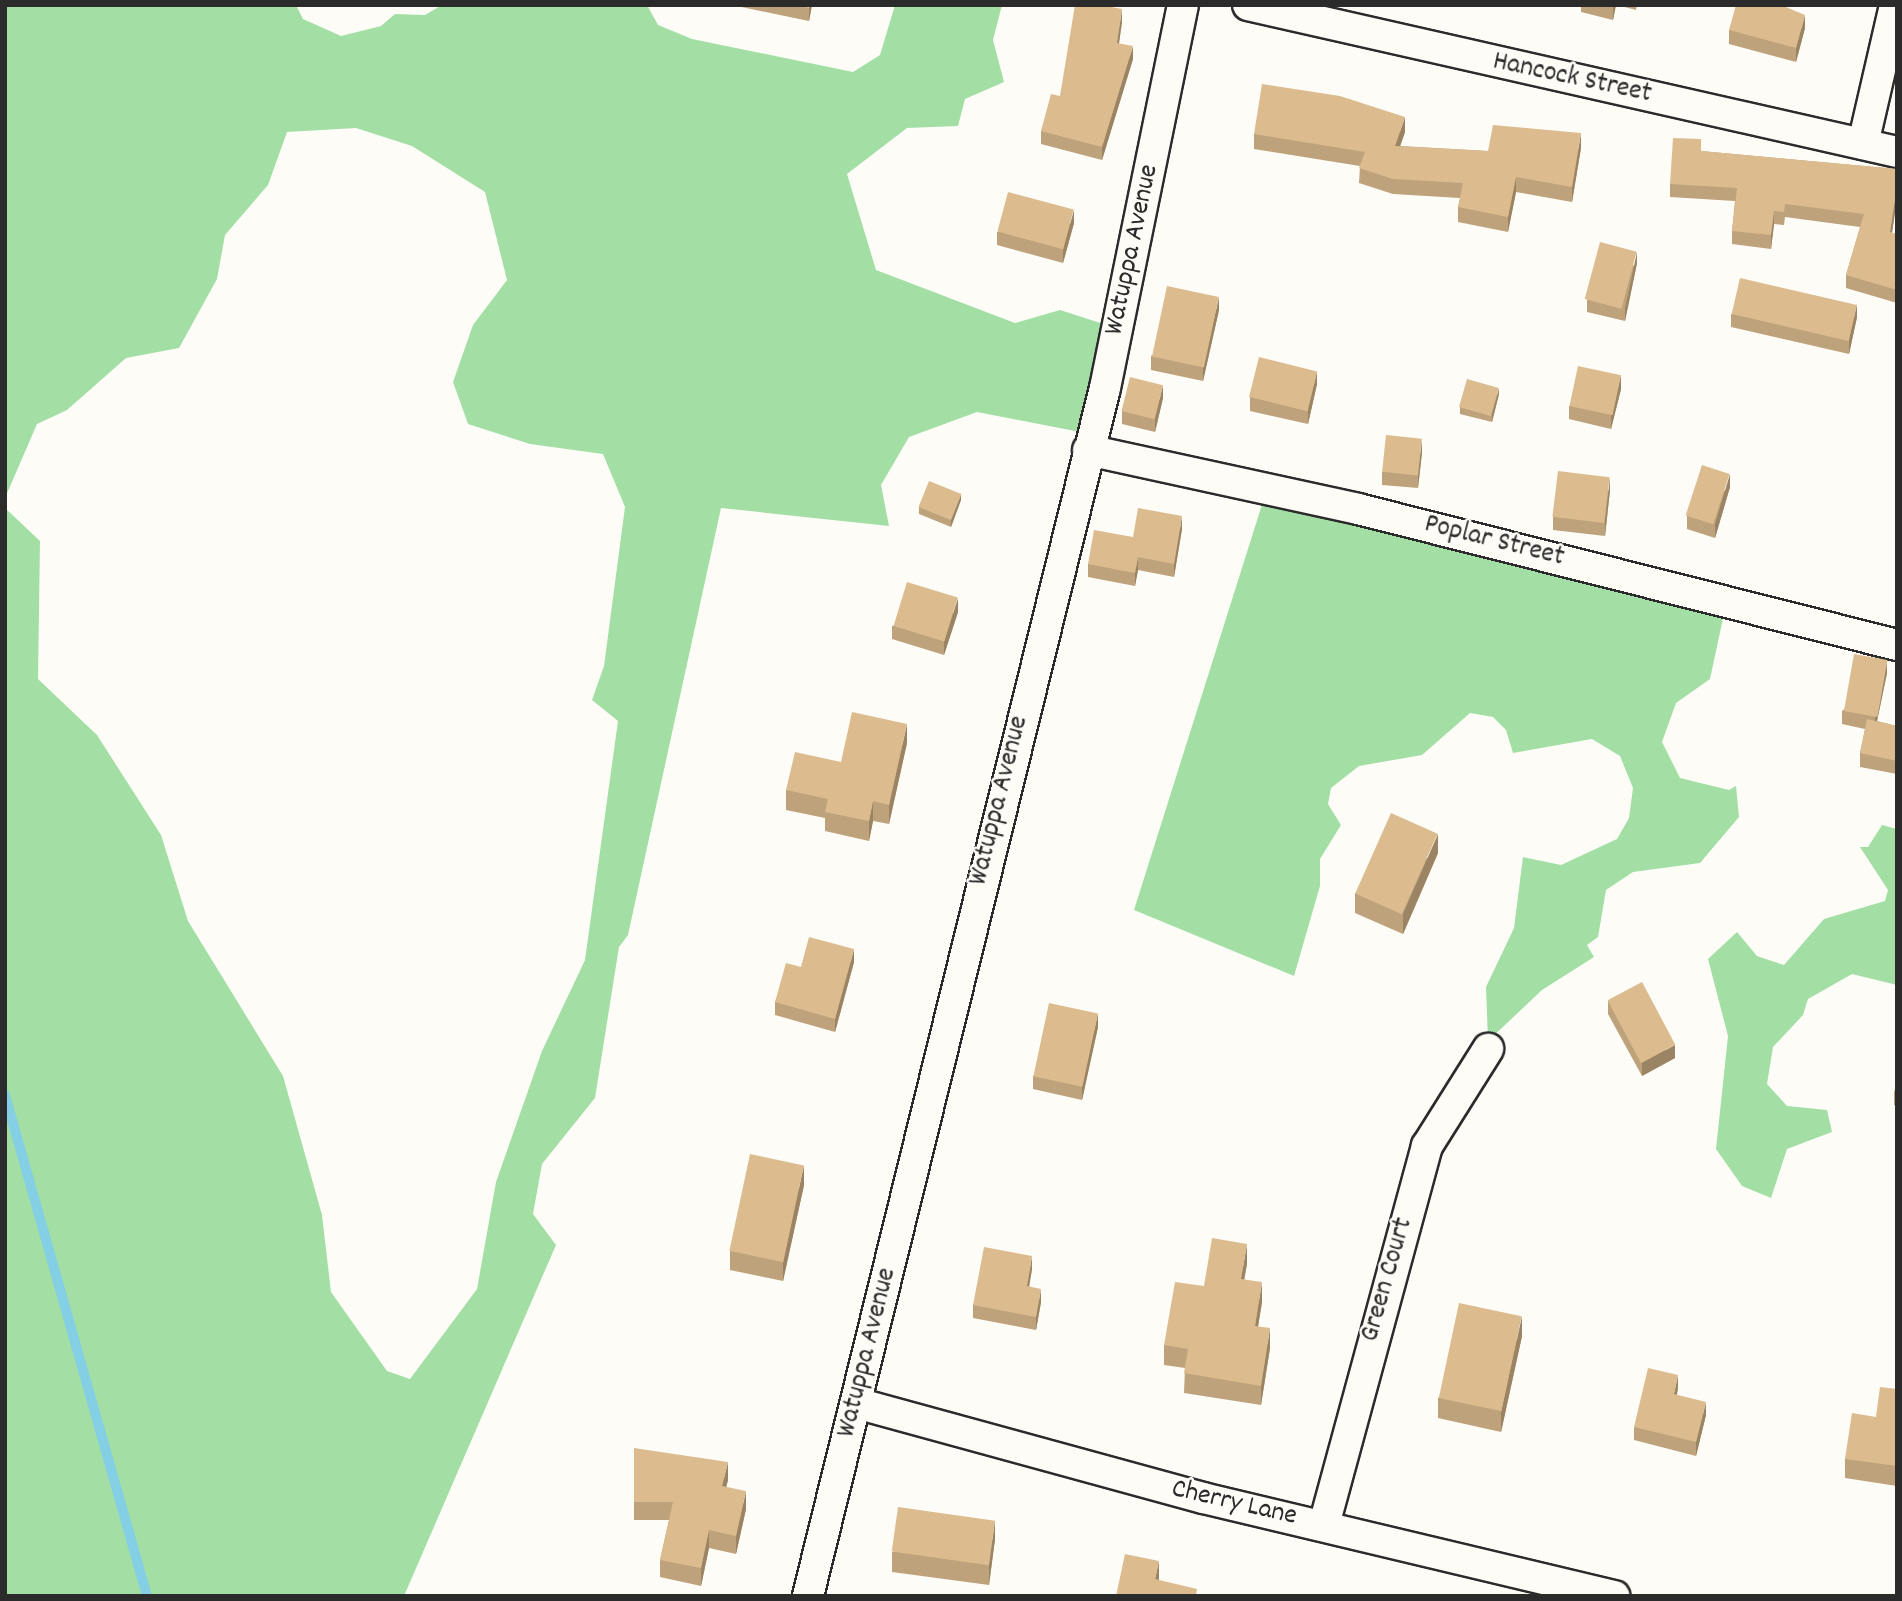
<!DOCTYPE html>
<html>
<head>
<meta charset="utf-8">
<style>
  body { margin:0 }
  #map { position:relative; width:1902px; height:1601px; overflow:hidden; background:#fdfcf7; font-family:Dekko,sans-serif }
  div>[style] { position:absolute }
  .green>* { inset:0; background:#a3dfa5 }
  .stream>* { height:10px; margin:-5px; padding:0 5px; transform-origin:5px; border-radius:5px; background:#84cfe4 }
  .roads { filter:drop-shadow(2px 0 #2b2b2b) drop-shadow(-2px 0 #2b2b2b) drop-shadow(0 2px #2b2b2b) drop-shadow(0 -2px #2b2b2b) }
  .street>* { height:30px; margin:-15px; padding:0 15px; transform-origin:15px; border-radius:15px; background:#fdfcf7 }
  .wall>* { inset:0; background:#bda27b }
  .shaded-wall>* { inset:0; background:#9a8464 }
  .building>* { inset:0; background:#dcbc8f; transform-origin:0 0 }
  span { translate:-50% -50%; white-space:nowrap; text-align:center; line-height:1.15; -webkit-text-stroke:5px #fdfcf7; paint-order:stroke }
  .street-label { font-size:28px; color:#2b2b2b }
  .frame { position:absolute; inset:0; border:7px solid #2b2b2b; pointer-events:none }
</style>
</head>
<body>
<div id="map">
  <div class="green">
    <div style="clip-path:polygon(5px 5px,296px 5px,303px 19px,341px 36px,381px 26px,395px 14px,425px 15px,442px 5px,647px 5px,658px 25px,692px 39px,853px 72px,880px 55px,895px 5px,1002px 5px,993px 40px,1004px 82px,965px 99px,958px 126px,907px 128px,847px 174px,876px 270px,1015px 323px,1060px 310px,1119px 329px,1080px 432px,977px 412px,909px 437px,881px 485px,889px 526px,721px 508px,628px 935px,619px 947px,595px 1098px,542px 1164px,533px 1214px,556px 1245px,404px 1596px,5px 1596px,5px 508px,40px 541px,38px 679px,97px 735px,161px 835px,188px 921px,283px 1076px,322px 1215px,331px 1292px,387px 1371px,410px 1379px,477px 1289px,496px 1182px,542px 1051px,585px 960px,618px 721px,592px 700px,604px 666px,625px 507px,603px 454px,530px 444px,468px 424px,453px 382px,473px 325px,507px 280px,485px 192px,412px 146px,356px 128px,287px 132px,268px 185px,225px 235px,217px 279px,179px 348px,126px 358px,67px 410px,37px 424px,5px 498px)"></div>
    <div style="clip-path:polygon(1265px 495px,1725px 609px,1710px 679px,1676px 703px,1662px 742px,1680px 778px,1729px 790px,1736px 786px,1739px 817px,1700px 863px,1633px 872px,1606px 890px,1598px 937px,1587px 945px,1594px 957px,1542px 990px,1488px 1041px,1486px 987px,1514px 928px,1523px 857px,1561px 865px,1617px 839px,1629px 818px,1633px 788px,1620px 756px,1592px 739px,1513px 753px,1506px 730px,1493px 717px,1470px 713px,1422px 755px,1359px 766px,1331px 788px,1328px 804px,1341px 825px,1320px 859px,1320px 886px,1294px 976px,1134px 910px)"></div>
    <div style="clip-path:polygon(1882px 825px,1897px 829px,1897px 985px,1852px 974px,1808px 999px,1803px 1015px,1773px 1047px,1767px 1084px,1787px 1106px,1827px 1110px,1832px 1132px,1787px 1149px,1771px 1198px,1742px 1186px,1716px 1149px,1728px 1036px,1708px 959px,1737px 932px,1757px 956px,1784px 965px,1824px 919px,1885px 901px,1888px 890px,1860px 847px,1868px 847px)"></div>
  </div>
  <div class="stream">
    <div style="left:5px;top:1095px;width:521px;rotate:74.18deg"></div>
  </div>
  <div class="roads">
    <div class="street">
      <div style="left:1248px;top:5px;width:665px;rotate:12.76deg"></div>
      <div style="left:1863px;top:144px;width:143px;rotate:-77deg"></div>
      <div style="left:1088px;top:450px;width:276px;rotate:12.3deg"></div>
      <div style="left:1358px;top:509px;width:556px;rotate:14.16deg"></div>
      <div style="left:856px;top:1403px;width:360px;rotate:15.3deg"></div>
      <div style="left:1203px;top:1498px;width:423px;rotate:13.4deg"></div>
      <div style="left:1324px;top:1525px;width:393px;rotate:-74.8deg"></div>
      <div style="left:1427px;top:1146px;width:115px;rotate:-57.8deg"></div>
      <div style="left:808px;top:1596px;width:1244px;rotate:-76.19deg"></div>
      <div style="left:1105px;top:388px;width:391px;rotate:-78.5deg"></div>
    </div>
  </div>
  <div class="wall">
    <div style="clip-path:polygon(732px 5px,812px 5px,809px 21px)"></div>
    <div style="clip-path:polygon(1581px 5px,1616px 5px,1613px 20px,1581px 12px)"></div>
    <div style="clip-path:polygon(1617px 5px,1637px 5px,1636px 10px)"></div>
    <div style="clip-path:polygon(1122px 22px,1119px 44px,1133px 59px,1102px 160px,1041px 144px,1041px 131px,1060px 96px)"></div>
    <div style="clip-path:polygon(1805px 28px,1796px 62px,1729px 44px,1729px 30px)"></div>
    <div style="clip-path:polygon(1405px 132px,1400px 146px,1488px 151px,1581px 148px,1572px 202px,1516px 192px,1508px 232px,1458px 222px,1458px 207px,1460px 198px,1393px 194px,1359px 183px,1360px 166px,1254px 149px,1254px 134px)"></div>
    <div style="clip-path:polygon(1701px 151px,1897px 169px,1897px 199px,1892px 233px,1897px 234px,1897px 303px,1846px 288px,1846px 275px,1860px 227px,1785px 217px,1784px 225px,1774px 224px,1771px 249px,1732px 244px,1732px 231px,1735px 201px,1670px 197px,1670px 184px)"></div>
    <div style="clip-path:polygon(1074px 223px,1063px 263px,997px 245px,997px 232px)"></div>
    <div style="clip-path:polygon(1637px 263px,1625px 321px,1587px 312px,1587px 300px)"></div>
    <div style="clip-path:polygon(1219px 310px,1203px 381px,1151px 370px,1151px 356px)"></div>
    <div style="clip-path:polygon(1731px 314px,1857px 317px,1849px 354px,1731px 327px)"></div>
    <div style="clip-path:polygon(1317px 384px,1308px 424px,1250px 411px,1250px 397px)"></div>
    <div style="clip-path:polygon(1621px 389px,1611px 429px,1569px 419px,1569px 406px)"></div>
    <div style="clip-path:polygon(1499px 394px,1492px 422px,1460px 414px,1460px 407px)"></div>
    <div style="clip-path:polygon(1163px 398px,1155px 432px,1122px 424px,1122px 411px)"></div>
    <div style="clip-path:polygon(1422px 452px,1418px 488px,1382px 485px,1382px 472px)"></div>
    <div style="clip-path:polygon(1730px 487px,1715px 538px,1687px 529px,1687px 516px)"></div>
    <div style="clip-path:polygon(1610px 490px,1605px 536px,1553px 530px,1553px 517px)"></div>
    <div style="clip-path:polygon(961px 500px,951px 527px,919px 514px,919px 507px)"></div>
    <div style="clip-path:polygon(1182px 529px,1174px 577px,1138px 570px,1135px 586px,1088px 577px,1088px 564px)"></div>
    <div style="clip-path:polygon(958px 612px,944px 655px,892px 639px,892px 626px)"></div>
    <div style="clip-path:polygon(1887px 673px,1877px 721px,1897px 726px,1897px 774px,1860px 767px,1860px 753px,1865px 729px,1842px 724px,1842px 711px)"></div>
    <div style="clip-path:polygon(907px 743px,889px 824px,873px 821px,869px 841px,825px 831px,825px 818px,786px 810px,786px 790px,841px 762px)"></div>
    <div style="clip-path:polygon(1438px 853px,1403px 934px,1355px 913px,1355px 893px)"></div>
    <div style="clip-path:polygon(854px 962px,835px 1032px,775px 1015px,775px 1002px,801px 967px)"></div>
    <div style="clip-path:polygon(1608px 1001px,1675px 1058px,1642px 1076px,1608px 1014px)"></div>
    <div style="clip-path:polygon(1098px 1027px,1082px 1100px,1033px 1089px,1033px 1076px)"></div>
    <div style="clip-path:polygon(1897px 1083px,1897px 1106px,1894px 1105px,1894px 1092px)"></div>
    <div style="clip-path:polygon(804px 1185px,783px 1281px,730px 1270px,730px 1251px)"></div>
    <div style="clip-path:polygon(1247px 1264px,1244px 1279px,1262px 1302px,1258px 1326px,1270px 1348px,1261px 1405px,1184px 1393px,1185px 1368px,1164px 1365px,1164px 1345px,1204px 1286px)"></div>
    <div style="clip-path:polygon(1032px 1269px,1029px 1286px,1041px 1302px,1036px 1330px,973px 1318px,973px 1305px)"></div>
    <div style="clip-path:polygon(1522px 1336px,1501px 1432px,1438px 1418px,1438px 1398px)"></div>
    <div style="clip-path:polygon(1678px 1388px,1677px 1395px,1706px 1415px,1696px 1456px,1634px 1440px,1634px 1427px)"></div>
    <div style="clip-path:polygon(1897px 1389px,1897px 1486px,1845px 1478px,1845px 1459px)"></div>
    <div style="clip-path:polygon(634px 1448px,728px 1480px,726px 1487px,746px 1509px,736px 1554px,709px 1548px,701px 1586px,660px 1577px,660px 1560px,669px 1520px,634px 1520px)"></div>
    <div style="clip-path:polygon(995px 1539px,989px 1585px,892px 1572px,892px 1552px)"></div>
  </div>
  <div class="shaded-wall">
    <div style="clip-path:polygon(810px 5px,812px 5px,809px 21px,809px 8px)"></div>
    <div style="clip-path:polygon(1613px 5px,1616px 5px,1613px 20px)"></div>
    <div style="clip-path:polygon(1122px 9px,1122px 22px,1117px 56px,1117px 43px)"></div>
    <div style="clip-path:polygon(1805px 15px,1805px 28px,1796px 62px,1796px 48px)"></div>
    <div style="clip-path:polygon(1133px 46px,1133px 59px,1102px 160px,1102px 147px)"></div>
    <div style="clip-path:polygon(1405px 117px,1405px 132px,1395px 161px,1395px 146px)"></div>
    <div style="clip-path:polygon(1581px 133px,1581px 148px,1572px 202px,1572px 187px)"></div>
    <div style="clip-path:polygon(1516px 177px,1516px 192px,1508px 232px,1508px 217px)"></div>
    <div style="clip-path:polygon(1897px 186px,1897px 199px,1890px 246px,1890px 232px)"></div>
    <div style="clip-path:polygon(1074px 210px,1074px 223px,1063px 263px,1063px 250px)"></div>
    <div style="clip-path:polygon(1774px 211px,1774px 224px,1771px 249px,1771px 235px)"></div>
    <div style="clip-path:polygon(1637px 252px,1637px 263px,1625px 321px,1625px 309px)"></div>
    <div style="clip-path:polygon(1219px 297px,1219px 310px,1203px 381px,1203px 368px)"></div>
    <div style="clip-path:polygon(1857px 304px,1857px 317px,1849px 354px,1849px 340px)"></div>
    <div style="clip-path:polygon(1317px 371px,1317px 384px,1308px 424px,1308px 411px)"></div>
    <div style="clip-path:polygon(1621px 375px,1621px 389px,1611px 429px,1611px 415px)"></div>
    <div style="clip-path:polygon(1163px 385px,1163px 398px,1155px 432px,1155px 419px)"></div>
    <div style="clip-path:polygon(1499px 388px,1499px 394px,1492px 422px,1492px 415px)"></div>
    <div style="clip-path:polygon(1422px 439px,1422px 452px,1418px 488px,1418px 475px)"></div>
    <div style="clip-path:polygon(1730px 474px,1730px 487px,1715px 538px,1715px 524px)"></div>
    <div style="clip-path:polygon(1610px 477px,1610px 490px,1605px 536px,1605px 522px)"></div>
    <div style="clip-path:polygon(961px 494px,961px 500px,951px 527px,951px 520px)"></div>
    <div style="clip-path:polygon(1182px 516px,1182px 529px,1174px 577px,1174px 564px)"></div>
    <div style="clip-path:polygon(1138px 557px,1138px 570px,1135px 586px,1135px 573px)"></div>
    <div style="clip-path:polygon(958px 598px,958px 612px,944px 655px,944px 642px)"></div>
    <div style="clip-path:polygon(1887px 660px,1887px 673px,1875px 731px,1875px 718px)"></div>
    <div style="clip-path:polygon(907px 724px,907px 743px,889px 824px,889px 805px)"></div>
    <div style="clip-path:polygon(873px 801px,873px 821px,869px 841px,869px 821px)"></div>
    <div style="clip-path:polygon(1438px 834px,1438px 853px,1403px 934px,1403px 914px)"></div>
    <div style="clip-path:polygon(854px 949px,854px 962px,835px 1032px,835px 1019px)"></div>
    <div style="clip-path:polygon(1098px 1013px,1098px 1027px,1082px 1100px,1082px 1087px)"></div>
    <div style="clip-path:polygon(1675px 1045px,1675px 1058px,1642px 1076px,1642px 1063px)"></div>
    <div style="clip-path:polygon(804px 1165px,804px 1185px,783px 1281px,783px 1262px)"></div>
    <div style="clip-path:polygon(1247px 1244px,1247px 1264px,1241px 1298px,1241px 1279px)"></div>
    <div style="clip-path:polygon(1032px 1256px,1032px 1269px,1027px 1299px,1027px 1286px)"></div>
    <div style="clip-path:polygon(1262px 1282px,1262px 1302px,1255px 1346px,1255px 1326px)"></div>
    <div style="clip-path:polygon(1041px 1289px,1041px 1302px,1036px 1330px,1036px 1317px)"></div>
    <div style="clip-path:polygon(1522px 1316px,1522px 1336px,1501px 1432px,1501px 1412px)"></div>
    <div style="clip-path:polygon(1270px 1328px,1270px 1348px,1261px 1405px,1261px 1386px)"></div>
    <div style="clip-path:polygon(1678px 1375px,1678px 1388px,1674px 1408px,1674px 1394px)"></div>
    <div style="clip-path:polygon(1706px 1402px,1706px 1415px,1696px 1456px,1696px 1442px)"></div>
    <div style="clip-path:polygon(728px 1462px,728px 1480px,722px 1504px,722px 1486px)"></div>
    <div style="clip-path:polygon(746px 1491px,746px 1509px,736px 1554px,736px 1536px)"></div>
    <div style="clip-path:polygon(995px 1520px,995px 1539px,989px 1585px,989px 1565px)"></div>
    <div style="clip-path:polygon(709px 1530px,709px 1548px,701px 1586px,701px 1568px)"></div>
    <div style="clip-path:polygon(1159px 1561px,1159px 1581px,1155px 1579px)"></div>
  </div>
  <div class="building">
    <div style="clip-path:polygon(797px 5px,810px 5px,809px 8px)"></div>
    <div style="clip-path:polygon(1075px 5px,1101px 5px,1122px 9px,1117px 43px,1133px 46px,1102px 147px,1041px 131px,1051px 94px,1060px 96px)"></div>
    <div style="clip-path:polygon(1736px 5px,1781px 5px,1805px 15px,1796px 48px,1729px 30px)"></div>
    <div style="clip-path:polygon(1262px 84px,1340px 96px,1405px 117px,1395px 146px,1488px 151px,1493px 125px,1581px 133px,1572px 187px,1516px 177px,1508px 217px,1458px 207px,1463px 183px,1393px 179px,1359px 168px,1365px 152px,1254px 134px)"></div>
    <div style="clip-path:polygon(1673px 138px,1701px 139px,1701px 151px,1897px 169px,1897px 186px,1890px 232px,1897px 234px,1896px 245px,1897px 245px,1897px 290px,1846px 275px,1864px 214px,1785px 204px,1784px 212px,1774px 211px,1771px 235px,1732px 231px,1737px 188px,1670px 184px)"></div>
    <div style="left:1008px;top:192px;width:68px;height:41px;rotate:15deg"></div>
    <div style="left:1600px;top:242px;width:38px;height:59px;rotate:15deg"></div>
    <div style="left:1740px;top:278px;width:120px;height:37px;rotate:13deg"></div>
    <div style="left:1167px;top:286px;width:53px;height:72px;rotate:12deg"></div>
    <div style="left:1259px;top:357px;width:60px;height:41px;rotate:14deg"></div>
    <div style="left:1578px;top:366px;width:44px;height:41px;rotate:12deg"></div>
    <div style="left:1130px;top:377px;width:34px;height:35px;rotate:14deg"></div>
    <div style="left:1467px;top:379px;width:33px;height:29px;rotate:16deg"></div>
    <div style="left:1386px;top:435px;width:36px;height:37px;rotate:6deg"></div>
    <div style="left:1702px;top:465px;width:29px;height:53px;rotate:18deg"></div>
    <div style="left:1558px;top:471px;width:52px;height:46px;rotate:7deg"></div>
    <div style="left:929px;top:481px;width:35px;height:28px;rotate:22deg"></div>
    <div style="clip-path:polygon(1138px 508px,1182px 516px,1174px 564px,1138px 557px,1135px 573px,1088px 564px,1094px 530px,1133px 537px)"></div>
    <div style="left:907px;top:582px;width:53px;height:46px;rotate:17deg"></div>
    <div style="left:1854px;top:654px;width:34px;height:58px;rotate:10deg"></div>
    <div style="clip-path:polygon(852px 712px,907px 724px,889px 805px,873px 801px,869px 821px,825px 812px,828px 799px,786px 790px,795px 752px,841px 762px)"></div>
    <div style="clip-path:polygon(1867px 719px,1897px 726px,1897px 761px,1860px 753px)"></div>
    <div style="left:1391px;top:813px;width:51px;height:88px;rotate:24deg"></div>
    <div style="clip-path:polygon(809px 937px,854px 949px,835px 1019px,775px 1002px,786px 963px,801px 967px)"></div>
    <div style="left:1642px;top:982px;width:71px;height:39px;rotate:62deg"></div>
    <div style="left:1049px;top:1003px;width:50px;height:75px;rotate:12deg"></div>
    <div style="left:750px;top:1154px;width:55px;height:99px;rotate:12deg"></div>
    <div style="clip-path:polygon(1212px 1238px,1247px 1244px,1241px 1279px,1262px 1282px,1255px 1326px,1270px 1328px,1261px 1386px,1184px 1373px,1188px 1349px,1164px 1345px,1175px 1282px,1204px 1286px)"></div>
    <div style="clip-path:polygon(984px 1247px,1032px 1256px,1027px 1286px,1041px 1289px,1036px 1317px,973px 1305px)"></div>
    <div style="left:1459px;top:1303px;width:64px;height:97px;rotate:12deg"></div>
    <div style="clip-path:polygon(1648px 1368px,1678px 1375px,1674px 1394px,1706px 1402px,1696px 1442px,1634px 1427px)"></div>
    <div style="clip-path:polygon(1880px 1387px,1897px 1389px,1897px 1466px,1845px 1459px,1852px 1413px,1876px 1417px)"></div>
    <div style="clip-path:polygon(634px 1448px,728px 1462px,722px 1486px,746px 1491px,736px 1536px,709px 1530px,701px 1568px,660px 1560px,673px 1502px,634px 1502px)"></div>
    <div style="left:898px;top:1507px;width:98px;height:45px;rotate:8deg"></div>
    <div style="clip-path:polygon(1125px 1554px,1159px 1561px,1155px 1579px,1197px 1589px,1196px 1596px,1116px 1596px)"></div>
  </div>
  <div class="street-label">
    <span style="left:1572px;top:79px;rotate:12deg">Hancock Street</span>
    <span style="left:1133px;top:250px;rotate:-78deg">Watuppa Avenue</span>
    <span style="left:1494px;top:542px;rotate:14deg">Poplar Street</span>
    <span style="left:1000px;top:801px;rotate:-76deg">Watuppa Avenue</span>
    <span style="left:1388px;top:1280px;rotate:-74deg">Green Court</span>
    <span style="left:868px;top:1353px;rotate:-76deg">Watuppa Avenue</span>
    <span style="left:1234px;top:1504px;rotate:13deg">Cherry Lane</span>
  </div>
  <div class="frame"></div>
</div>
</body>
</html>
